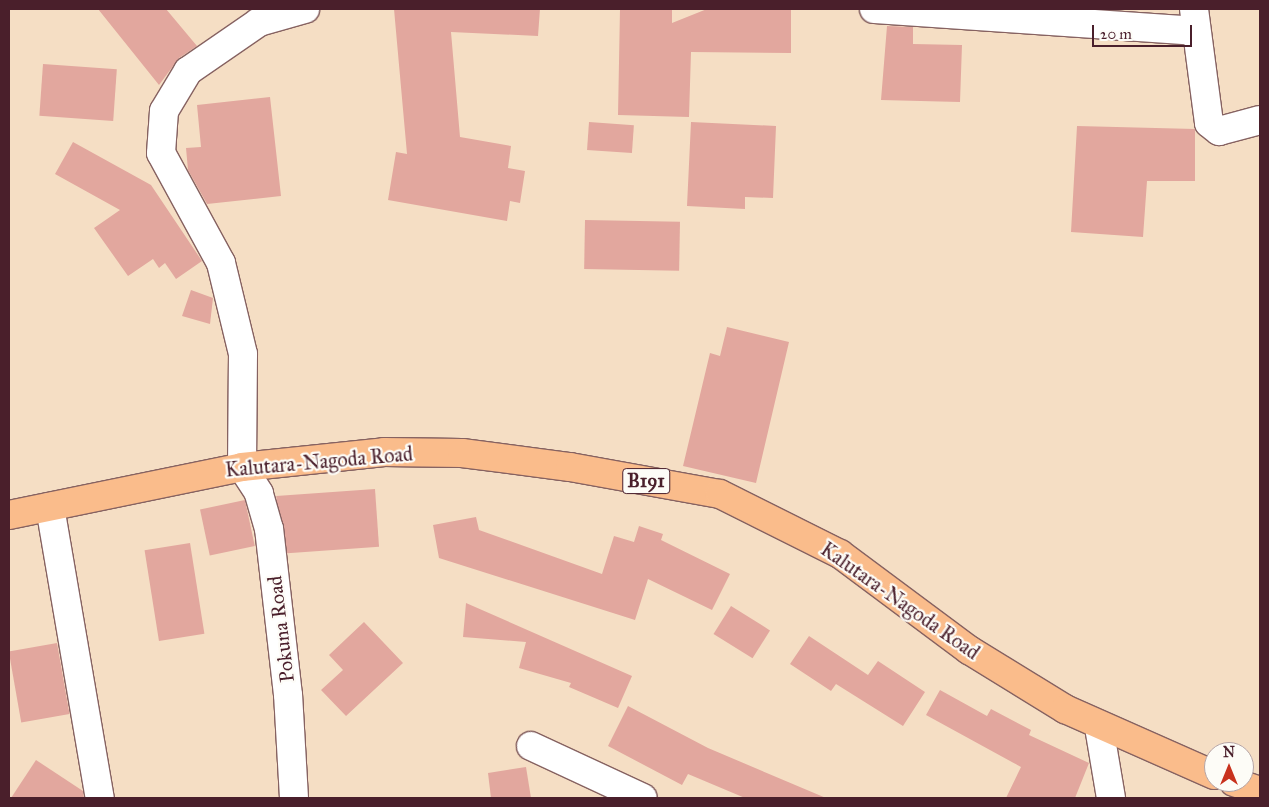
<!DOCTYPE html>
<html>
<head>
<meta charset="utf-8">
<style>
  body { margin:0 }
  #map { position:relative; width:1269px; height:807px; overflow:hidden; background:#f5dec4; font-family:"IM FELL Great Primer",serif }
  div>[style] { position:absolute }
  .building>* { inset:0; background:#e2a79e; transform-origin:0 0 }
  .roads { filter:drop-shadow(1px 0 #866261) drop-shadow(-1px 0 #866261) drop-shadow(0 1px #866261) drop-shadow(0 -1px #866261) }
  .minor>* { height:28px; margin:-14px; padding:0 14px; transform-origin:14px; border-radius:14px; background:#fff }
  .major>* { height:28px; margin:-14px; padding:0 14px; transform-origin:14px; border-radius:14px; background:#fabc8b }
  span { translate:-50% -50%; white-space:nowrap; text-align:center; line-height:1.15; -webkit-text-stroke:4.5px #fdfcf7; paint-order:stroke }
  .shield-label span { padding:1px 4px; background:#fdfcf7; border:1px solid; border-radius:4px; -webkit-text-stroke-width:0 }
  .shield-label { font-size:19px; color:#4a1f2b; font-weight:700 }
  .street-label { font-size:20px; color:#4a1f2b }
  .frame { position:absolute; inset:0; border:10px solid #4a1f2b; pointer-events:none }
  .north { position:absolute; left:1204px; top:742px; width:50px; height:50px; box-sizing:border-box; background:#fdfcf7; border:1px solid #b5a4a5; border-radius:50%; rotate:0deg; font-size:14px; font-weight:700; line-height:20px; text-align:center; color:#4a1f2b }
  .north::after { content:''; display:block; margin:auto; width:18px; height:22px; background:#c8321e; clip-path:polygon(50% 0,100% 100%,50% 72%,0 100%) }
  .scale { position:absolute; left:1092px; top:25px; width:100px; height:22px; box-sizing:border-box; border:2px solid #4a1f2b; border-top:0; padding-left:6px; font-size:15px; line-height:18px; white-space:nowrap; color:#4a1f2b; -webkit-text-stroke:4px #fdfcf7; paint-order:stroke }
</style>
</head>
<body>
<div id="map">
  <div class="building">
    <div style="clip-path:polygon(98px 9px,166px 9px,197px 46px,179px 58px,159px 85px)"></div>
    <div style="clip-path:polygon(394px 9px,540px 9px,538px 36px,451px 32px,460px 137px,511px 146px,508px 168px,525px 171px,520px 203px,510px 201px,507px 221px,388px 200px,396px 152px,407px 154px)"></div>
    <div style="clip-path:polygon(620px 9px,672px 9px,672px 23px,707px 9px,791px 9px,791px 53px,691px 52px,689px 117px,618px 115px)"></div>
    <div style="clip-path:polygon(887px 26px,913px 27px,913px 44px,962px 45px,960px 102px,881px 100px)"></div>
    <div style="left:43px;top:64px;width:74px;height:52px;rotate:4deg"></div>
    <div style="clip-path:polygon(270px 97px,281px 196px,207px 204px,188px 170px,186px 148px,201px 147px,197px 105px)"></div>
    <div style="left:589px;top:122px;width:45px;height:28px;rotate:4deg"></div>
    <div style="clip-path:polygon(691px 122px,776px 126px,773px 198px,745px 197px,745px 209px,687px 206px)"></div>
    <div style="clip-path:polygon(1077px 126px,1195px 129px,1195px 181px,1147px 181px,1143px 237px,1071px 232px)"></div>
    <div style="clip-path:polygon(73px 142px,151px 185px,202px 261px,176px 279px,165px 263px,159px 268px,153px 259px,128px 276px,94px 228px,120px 210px,55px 174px)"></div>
    <div style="left:585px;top:220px;width:95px;height:49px;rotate:1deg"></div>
    <div style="clip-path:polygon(191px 290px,213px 298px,210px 324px,182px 316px)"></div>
    <div style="clip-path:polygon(727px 327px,789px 342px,756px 483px,683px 466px,710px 353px,720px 356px)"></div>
    <div style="left:375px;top:489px;width:58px;height:99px;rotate:86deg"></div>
    <div style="left:245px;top:500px;width:47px;height:46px;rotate:78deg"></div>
    <div style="clip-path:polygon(476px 517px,479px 530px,602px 574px,614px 536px,634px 542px,639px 526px,663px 534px,661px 540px,730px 574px,712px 610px,648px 579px,635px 620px,439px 558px,433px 525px)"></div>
    <div style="left:190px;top:543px;width:92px;height:46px;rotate:81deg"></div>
    <div style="clip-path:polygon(466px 603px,632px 676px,618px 708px,569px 687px,571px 683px,519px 668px,526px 642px,463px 637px)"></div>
    <div style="left:731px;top:606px;width:46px;height:33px;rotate:32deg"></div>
    <div style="clip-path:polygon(364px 622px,403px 663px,346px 716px,321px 690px,343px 670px,329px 655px)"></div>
    <div style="clip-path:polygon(809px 636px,868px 675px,878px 661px,925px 692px,903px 726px,836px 684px,831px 691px,790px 664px)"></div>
    <div style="left:57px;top:643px;width:72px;height:49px;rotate:80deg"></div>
    <div style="clip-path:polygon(940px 690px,987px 716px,991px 709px,1031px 730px,1029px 735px,1089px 763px,1075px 798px,1006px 798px,1021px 767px,926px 715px)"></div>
    <div style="clip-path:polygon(628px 706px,708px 748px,826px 798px,745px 798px,688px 774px,682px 785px,608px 746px)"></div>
    <div style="clip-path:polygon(36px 760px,83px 791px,84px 798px,11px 798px)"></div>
    <div style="clip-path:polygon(526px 767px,531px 798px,491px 798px,488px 773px)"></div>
  </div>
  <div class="roads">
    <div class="minor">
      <div style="left:874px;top:9px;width:321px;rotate:3.9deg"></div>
      <div style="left:1194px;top:9px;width:115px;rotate:82.5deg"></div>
      <div style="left:1209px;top:123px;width:13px;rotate:39deg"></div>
      <div style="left:1219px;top:131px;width:42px;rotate:-15deg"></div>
      <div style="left:50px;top:507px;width:295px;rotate:80.3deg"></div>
      <div style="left:1099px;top:727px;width:72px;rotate:80.4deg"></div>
      <div style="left:531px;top:746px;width:123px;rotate:24.9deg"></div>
      <div style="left:294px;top:798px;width:103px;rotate:-93.3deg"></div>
      <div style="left:288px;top:695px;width:167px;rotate:-96.5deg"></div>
      <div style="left:269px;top:529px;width:37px;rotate:-106deg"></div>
      <div style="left:259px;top:493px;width:31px;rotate:-123deg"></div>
      <div style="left:242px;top:467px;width:113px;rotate:-89.5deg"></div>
      <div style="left:243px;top:354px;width:94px;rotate:-103.6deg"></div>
      <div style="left:221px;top:263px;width:125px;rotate:-118.6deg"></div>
      <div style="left:161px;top:153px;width:42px;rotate:-85.9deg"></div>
      <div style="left:164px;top:111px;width:47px;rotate:-59deg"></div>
      <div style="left:188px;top:71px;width:86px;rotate:-34.6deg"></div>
      <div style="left:259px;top:22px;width:48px;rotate:-15.8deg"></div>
    </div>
    <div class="major">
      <div style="left:9px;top:515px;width:238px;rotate:-11.6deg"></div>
      <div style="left:242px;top:467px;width:143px;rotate:-6deg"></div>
      <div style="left:384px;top:452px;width:78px;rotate:0.7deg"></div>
      <div style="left:462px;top:453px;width:109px;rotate:7.4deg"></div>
      <div style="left:570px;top:467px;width:152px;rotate:10.2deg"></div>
      <div style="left:720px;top:494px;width:134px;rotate:26.6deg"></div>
      <div style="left:840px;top:554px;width:161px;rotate:36.7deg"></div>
      <div style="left:969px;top:650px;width:113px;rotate:31.6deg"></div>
      <div style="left:1065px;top:709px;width:163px;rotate:23.9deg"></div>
      <div style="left:1234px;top:782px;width:28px;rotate:19deg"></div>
    </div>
  </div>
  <div class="shield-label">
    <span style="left:646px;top:481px">B191</span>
  </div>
  <div class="street-label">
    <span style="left:319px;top:462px;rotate:-5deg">Kalutara-Nagoda Road</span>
    <span style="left:900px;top:601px;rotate:35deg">Kalutara-Nagoda Road</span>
    <span style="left:281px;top:629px;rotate:-97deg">Pokuna Road</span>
  </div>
  <div class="frame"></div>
  <div class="north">N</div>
  <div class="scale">20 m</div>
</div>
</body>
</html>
